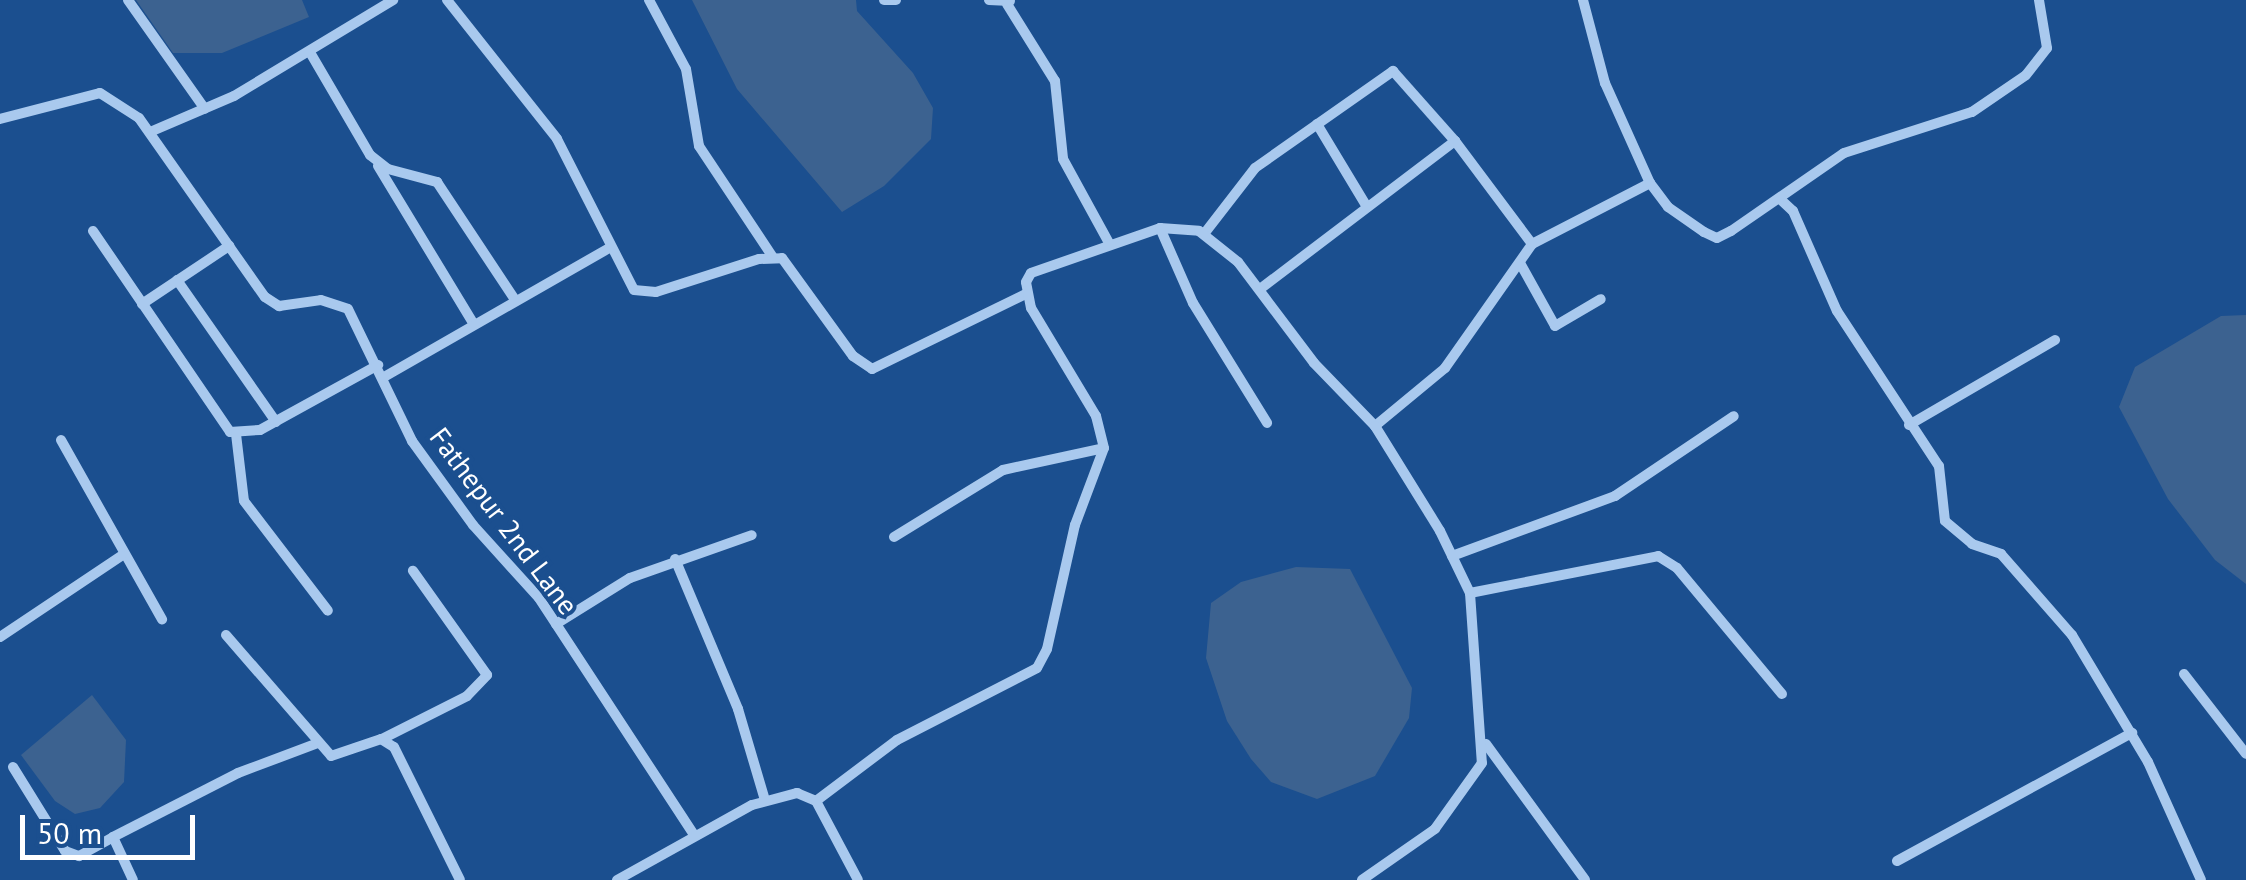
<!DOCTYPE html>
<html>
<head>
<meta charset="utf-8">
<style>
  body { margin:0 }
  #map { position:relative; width:2246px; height:880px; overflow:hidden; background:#1b4f8f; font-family:"PT Sans",sans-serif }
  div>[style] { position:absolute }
  .water>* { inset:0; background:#3c6290 }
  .minor>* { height:10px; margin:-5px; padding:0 5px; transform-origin:5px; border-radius:5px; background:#a9c9ee }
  span { translate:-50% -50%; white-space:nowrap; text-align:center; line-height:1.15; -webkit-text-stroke:8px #1b4f8f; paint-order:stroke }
  .street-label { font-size:28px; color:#fff }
  .scale { position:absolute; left:20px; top:815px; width:175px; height:45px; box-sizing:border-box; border:5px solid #fff; border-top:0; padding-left:12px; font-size:30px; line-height:35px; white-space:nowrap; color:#fff; -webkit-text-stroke:8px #1b4f8f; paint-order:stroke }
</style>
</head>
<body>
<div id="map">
  <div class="water">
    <div style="clip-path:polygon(136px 0,302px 0,309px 17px,222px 53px,173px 53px)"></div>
    <div style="clip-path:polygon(692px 0,856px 0,857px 11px,913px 73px,933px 108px,931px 139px,884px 186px,842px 212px,737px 89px)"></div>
    <div style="clip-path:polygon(2246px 315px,2246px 584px,2215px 560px,2168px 499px,2119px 407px,2135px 367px,2221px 316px)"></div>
    <div style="clip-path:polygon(1296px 567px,1350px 569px,1412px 688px,1409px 718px,1375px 776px,1317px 799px,1271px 782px,1251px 759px,1227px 721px,1206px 658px,1211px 603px,1241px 582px)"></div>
    <div style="clip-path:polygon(92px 695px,126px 740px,124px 782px,100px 808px,75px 814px,55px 801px,21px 755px)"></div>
  </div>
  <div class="minor">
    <div style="left:128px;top:0;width:133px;rotate:54.8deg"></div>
    <div style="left:447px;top:0;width:177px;rotate:51.6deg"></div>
    <div style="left:557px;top:139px;width:169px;rotate:63deg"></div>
    <div style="left:634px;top:290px;width:22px;rotate:5deg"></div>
    <div style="left:656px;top:292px;width:108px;rotate:-17.8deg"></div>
    <div style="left:759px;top:259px;width:23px;rotate:-2deg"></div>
    <div style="left:782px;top:258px;width:121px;rotate:54.1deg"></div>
    <div style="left:853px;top:356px;width:23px;rotate:34deg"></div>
    <div style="left:872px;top:369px;width:171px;rotate:-26deg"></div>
    <div style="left:649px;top:0;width:78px;rotate:61.8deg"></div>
    <div style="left:686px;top:69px;width:78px;rotate:80.4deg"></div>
    <div style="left:699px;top:146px;width:132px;rotate:56.4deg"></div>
    <div style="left:884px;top:0;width:12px"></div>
    <div style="left:989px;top:0;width:21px;rotate:3deg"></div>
    <div style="left:1583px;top:0;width:86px;rotate:75.2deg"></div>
    <div style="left:1605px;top:83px;width:110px;rotate:65.8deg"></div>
    <div style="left:1007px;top:4px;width:91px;rotate:58.1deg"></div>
    <div style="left:1055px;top:81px;width:78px;rotate:84.1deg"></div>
    <div style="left:1063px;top:159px;width:96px;rotate:61.3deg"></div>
    <div style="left:311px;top:54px;width:117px;rotate:59.7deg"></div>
    <div style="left:370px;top:155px;width:23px;rotate:38deg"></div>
    <div style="left:388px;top:169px;width:51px;rotate:14.9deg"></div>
    <div style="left:437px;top:182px;width:141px;rotate:56.5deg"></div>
    <div style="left:0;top:119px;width:103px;rotate:-14.6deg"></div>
    <div style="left:100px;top:93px;width:46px;rotate:32.7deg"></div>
    <div style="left:139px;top:118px;width:219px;rotate:54.9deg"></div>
    <div style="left:265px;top:297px;width:17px;rotate:33deg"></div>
    <div style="left:279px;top:306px;width:42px;rotate:-8.1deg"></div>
    <div style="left:321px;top:300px;width:28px;rotate:18deg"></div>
    <div style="left:348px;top:309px;width:147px;rotate:64.1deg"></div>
    <div style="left:412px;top:441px;width:104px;rotate:54deg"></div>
    <div style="left:473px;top:525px;width:98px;rotate:47.9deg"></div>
    <div style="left:539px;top:598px;width:283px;rotate:56.8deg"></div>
    <div style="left:1317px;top:124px;width:97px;rotate:58.9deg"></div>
    <div style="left:150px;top:132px;width:91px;rotate:-23.2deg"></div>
    <div style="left:234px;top:96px;width:186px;rotate:-31.1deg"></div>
    <div style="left:378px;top:166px;width:184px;rotate:58.8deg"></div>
    <div style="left:1780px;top:199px;width:18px;rotate:43deg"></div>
    <div style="left:1793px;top:211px;width:109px;rotate:66.3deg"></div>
    <div style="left:1837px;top:311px;width:186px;rotate:56.7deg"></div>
    <div style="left:1939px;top:466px;width:55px;rotate:83.8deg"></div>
    <div style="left:1945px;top:521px;width:35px;rotate:40deg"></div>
    <div style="left:1972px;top:544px;width:31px;rotate:19deg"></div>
    <div style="left:2001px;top:554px;width:108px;rotate:48.8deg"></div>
    <div style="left:2072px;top:635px;width:148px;rotate:59.1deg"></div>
    <div style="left:2148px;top:762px;width:129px;rotate:65.8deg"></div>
    <div style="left:1160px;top:228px;width:82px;rotate:66.3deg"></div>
    <div style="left:1193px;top:303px;width:141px;rotate:58.3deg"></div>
    <div style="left:93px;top:231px;width:243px;rotate:55.7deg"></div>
    <div style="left:230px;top:432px;width:30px;rotate:-4deg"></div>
    <div style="left:260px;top:430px;width:135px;rotate:-28.8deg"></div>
    <div style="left:1204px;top:234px;width:83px;rotate:-52.3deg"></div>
    <div style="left:1255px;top:168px;width:169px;rotate:-35.1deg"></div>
    <div style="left:1393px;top:71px;width:94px;rotate:48.5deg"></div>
    <div style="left:1520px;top:263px;width:72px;rotate:60.9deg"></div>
    <div style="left:1555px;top:326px;width:53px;rotate:-30.4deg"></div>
    <div style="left:177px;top:280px;width:173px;rotate:55.1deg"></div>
    <div style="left:1260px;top:289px;width:245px;rotate:-37.2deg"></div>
    <div style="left:1455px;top:141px;width:129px;rotate:53.2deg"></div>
    <div style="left:142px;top:304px;width:105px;rotate:-33.7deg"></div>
    <div style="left:384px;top:377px;width:259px;rotate:-29.8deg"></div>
    <div style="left:1909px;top:425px;width:169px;rotate:-30.2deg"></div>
    <div style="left:1375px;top:426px;width:91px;rotate:-39.6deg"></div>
    <div style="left:1445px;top:368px;width:151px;rotate:-54.9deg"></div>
    <div style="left:1532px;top:244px;width:133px;rotate:-27.3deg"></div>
    <div style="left:1650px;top:183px;width:30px;rotate:53deg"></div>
    <div style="left:1668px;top:207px;width:44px;rotate:34.8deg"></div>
    <div style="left:1704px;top:232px;width:14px;rotate:25deg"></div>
    <div style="left:1717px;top:238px;width:16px;rotate:-27deg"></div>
    <div style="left:1731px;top:231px;width:137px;rotate:-34.6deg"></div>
    <div style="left:1844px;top:153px;width:134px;rotate:-17.8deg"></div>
    <div style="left:1972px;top:112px;width:65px;rotate:-34.4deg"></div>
    <div style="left:2026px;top:75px;width:34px;rotate:-52deg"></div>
    <div style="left:2047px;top:48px;width:49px;rotate:-99.5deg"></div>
    <div style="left:236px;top:434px;width:67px;rotate:83.2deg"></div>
    <div style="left:244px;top:501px;width:138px;rotate:52.6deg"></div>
    <div style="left:61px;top:440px;width:206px;rotate:60.6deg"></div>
    <div style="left:894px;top:537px;width:128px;rotate:-31.6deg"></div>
    <div style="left:1003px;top:470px;width:103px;rotate:-12.3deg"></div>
    <div style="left:1452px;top:556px;width:174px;rotate:-20.2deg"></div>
    <div style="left:1615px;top:496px;width:143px;rotate:-33.9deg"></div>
    <div style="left:675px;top:559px;width:163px;rotate:67.2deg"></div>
    <div style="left:738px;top:709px;width:95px;rotate:73.5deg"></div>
    <div style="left:1470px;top:593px;width:192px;rotate:-11.1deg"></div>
    <div style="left:1658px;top:556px;width:22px;rotate:32deg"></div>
    <div style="left:1677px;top:568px;width:164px;rotate:50.2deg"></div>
    <div style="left:556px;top:624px;width:87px;rotate:-31.9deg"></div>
    <div style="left:630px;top:578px;width:129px;rotate:-19.4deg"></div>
    <div style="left:226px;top:635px;width:160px;rotate:49deg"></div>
    <div style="left:331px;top:756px;width:53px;rotate:-18.8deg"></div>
    <div style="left:381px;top:739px;width:15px;rotate:32deg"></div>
    <div style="left:394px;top:747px;width:148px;rotate:63.6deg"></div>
    <div style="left:0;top:637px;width:146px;rotate:-33.8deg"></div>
    <div style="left:2184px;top:674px;width:101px;rotate:52.2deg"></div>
    <div style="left:382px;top:739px;width:95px;rotate:-26.8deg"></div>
    <div style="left:467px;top:696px;width:29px;rotate:-46deg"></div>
    <div style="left:487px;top:675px;width:128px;rotate:-125.4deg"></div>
    <div style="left:1486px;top:744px;width:168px;rotate:53.9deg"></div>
    <div style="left:13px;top:767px;width:99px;rotate:58.2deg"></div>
    <div style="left:65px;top:851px;width:15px;rotate:20deg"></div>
    <div style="left:79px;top:856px;width:39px;rotate:-29deg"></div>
    <div style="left:113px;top:837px;width:47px;rotate:65.1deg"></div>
    <div style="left:816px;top:801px;width:101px;rotate:-37deg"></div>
    <div style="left:897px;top:740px;width:157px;rotate:-27.2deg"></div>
    <div style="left:1037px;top:668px;width:21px;rotate:-62deg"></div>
    <div style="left:1047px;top:649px;width:127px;rotate:-77.3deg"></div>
    <div style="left:1075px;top:525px;width:82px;rotate:-69.4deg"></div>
    <div style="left:1104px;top:448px;width:33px;rotate:-104deg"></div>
    <div style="left:1096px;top:416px;width:126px;rotate:-121deg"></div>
    <div style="left:1031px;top:308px;width:26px;rotate:-101deg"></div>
    <div style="left:1026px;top:282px;width:10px;rotate:-61deg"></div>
    <div style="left:1031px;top:273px;width:137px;rotate:-19.2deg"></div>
    <div style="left:1160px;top:228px;width:39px;rotate:4deg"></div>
    <div style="left:1199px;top:231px;width:50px;rotate:38.5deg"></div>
    <div style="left:1238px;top:262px;width:126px;rotate:53deg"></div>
    <div style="left:1314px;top:363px;width:88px;rotate:45.9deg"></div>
    <div style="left:1375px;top:426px;width:123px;rotate:58.2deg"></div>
    <div style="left:1440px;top:531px;width:69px;rotate:64.2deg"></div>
    <div style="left:1470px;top:593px;width:170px;rotate:86deg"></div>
    <div style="left:1482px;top:763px;width:81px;rotate:125.5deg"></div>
    <div style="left:1435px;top:829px;width:89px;rotate:145.1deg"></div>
    <div style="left:113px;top:837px;width:140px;rotate:-27.1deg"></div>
    <div style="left:238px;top:773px;width:85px;rotate:-20.6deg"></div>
    <div style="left:1897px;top:861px;width:268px;rotate:-28.6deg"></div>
    <div style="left:617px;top:880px;width:154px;rotate:-29.1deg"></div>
    <div style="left:752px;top:805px;width:47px;rotate:-14.9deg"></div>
    <div style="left:797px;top:793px;width:21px;rotate:23deg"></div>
    <div style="left:816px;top:801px;width:89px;rotate:62deg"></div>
  </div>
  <div class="street-label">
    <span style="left:504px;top:521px;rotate:53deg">Fathepur 2nd Lane</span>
  </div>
  <div class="scale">50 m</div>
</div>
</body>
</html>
